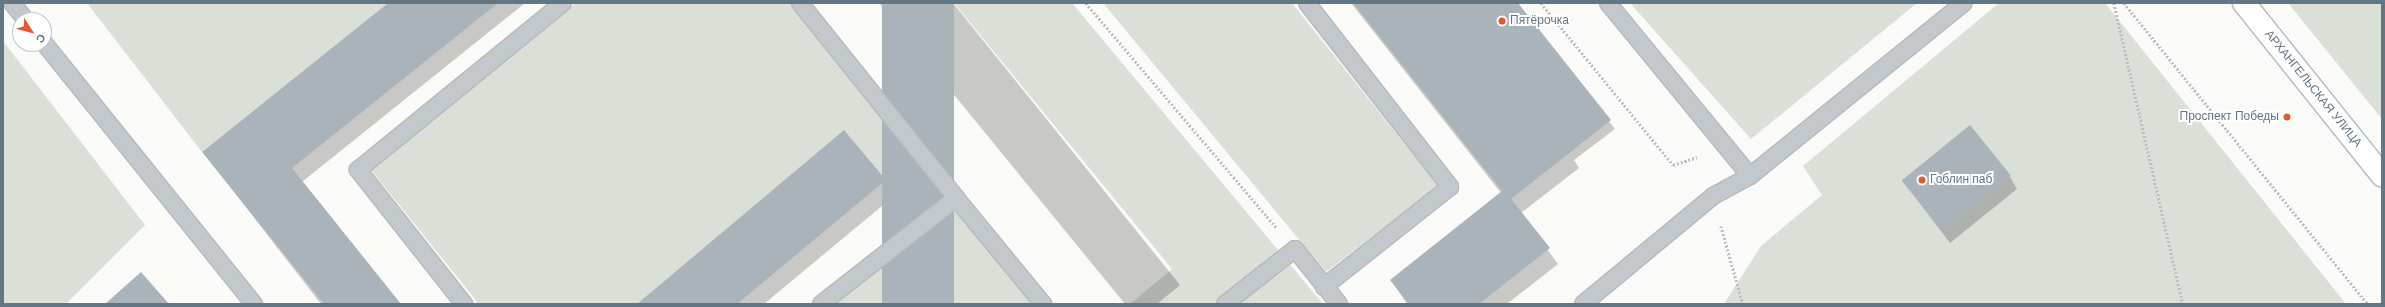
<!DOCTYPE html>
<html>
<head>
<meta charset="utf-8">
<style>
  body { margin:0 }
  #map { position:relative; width:2385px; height:307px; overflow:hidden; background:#fafaf8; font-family:Arial,sans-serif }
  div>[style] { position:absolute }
  .green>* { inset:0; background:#dadfd7 }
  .shadow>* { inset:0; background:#0003 }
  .building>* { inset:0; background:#aab3b9; transform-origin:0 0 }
  .path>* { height:2.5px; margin-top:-1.25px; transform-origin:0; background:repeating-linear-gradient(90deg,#bbbfc2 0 2px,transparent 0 4px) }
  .roads { filter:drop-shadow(1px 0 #b5babe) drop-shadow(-1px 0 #b5babe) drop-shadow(0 1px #b5babe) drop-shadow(0 -1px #b5babe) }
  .lane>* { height:16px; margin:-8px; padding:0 8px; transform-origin:8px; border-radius:8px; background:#c3c8cc }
  .primary>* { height:22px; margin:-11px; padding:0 11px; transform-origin:11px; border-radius:11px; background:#fff }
  .dots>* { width:11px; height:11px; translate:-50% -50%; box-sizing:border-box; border:2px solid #fff; border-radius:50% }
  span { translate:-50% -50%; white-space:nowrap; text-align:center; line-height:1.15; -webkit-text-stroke:4px #fff; paint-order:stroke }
  .poi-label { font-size:12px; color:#657683 }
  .left { translate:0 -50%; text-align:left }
  .right { translate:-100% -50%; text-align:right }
  .street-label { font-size:12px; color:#657683 }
  .frame { position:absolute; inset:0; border:4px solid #657683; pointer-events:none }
  .north { position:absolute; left:12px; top:12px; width:40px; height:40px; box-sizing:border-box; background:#fff; border:1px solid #c1c8cd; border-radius:50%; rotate:126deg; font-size:11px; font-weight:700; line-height:16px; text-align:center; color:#657683 }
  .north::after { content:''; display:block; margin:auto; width:14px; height:18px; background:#e4572e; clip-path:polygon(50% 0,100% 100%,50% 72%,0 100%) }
</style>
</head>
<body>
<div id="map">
  <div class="green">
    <div style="clip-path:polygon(87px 3px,388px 3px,202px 152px)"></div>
    <div style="clip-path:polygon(576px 3px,794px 3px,915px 156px,886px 180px,844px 131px,637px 304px,479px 304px,371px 170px)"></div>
    <div style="clip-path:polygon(954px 3px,1072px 3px,1323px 304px,1130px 304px,1172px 269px)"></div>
    <div style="clip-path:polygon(1103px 3px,1292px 3px,1438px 186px,1326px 272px)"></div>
    <div style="clip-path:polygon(1630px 3px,1917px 3px,1751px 139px)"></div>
    <div style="clip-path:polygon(1999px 3px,2105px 3px,2346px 304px,1724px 304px,1761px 246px,1822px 195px,1803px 166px)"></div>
    <div style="clip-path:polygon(2288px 3px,2382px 3px,2382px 119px)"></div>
    <div style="clip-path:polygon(3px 41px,145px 225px,66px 304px,3px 304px)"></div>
    <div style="clip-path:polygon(954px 210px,1032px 304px,834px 304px)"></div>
  </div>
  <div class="shadow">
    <div style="clip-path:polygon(390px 3px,525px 3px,302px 182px,399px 304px,321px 304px,203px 152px)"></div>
    <div style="clip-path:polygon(879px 3px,953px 3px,1180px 285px,1157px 304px,1125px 304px)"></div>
    <div style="clip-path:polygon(1351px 3px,1517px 3px,1615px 129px,1574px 160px,1579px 168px,1521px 213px,1558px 264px,1507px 304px,1407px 304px,1391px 280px,1501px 193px)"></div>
    <div style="clip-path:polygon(2010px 177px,2017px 189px,1950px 243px,1902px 180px)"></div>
    <div style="clip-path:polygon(885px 181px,894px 196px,764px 304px,638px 304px)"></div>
  </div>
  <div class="building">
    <div style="clip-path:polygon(388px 3px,498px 3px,292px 168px,401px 304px,324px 304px,202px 152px)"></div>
    <div style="left:882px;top:3px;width:72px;height:389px"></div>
    <div style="clip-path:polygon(1353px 3px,1518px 3px,1611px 120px,1511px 199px,1550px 248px,1479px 304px,1409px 304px,1390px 280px,1502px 191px)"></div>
    <div style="left:1970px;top:125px;width:65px;height:88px;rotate:51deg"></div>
    <div style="clip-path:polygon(844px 130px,886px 180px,737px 304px,637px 304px)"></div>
    <div style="clip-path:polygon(141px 272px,169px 304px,105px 304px)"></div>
  </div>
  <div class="path">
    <div style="left:1086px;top:3px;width:294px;rotate:49.7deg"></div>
    <div style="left:1541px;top:3px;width:209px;rotate:50.8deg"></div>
    <div style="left:1673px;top:165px;width:25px;rotate:-18deg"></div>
    <div style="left:2114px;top:3px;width:309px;rotate:77.1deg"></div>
    <div style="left:2124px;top:3px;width:387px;rotate:51deg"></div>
    <div style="left:1721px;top:226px;width:81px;rotate:74.2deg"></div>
  </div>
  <div class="roads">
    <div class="lane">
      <div style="left:12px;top:3px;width:22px;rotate:51deg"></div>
      <div style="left:800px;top:3px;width:250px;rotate:51.3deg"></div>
      <div style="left:1307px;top:3px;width:233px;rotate:52.1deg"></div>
      <div style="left:1450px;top:187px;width:161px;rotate:141.6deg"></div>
      <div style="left:1608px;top:3px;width:224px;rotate:50.6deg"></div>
      <div style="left:1750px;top:176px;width:275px;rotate:-39deg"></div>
      <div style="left:44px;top:43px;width:335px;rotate:51.2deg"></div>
      <div style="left:464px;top:304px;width:171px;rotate:-128.3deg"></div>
      <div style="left:358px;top:170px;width:264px;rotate:-39.2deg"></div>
      <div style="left:821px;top:304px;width:172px;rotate:-38.1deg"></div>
      <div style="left:956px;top:198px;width:137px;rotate:50.6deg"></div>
      <div style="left:1225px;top:304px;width:89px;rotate:-38.2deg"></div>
      <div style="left:1295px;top:249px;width:70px;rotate:51.3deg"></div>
      <div style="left:1583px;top:304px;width:169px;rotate:-39.7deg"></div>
      <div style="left:1713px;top:196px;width:42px;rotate:-28.4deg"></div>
    </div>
    <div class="primary">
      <div style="left:2244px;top:3px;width:221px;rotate:51.3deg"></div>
    </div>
  </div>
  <div class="dots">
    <div style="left:1502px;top:21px;background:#e4572e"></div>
    <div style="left:2287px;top:117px;background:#e4572e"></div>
    <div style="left:1922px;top:180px;background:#e4572e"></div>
  </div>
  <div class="poi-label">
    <span class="left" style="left:1510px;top:21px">Пятёрочка</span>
    <span class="right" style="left:2279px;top:117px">Проспект Победы</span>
    <span class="left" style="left:1930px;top:180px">Гоблин паб</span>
  </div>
  <div class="street-label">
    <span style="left:2313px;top:89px;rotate:51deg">АРХАНГЕЛЬСКАЯ УЛИЦА</span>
  </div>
  <div class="frame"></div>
  <div class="north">С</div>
</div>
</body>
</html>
